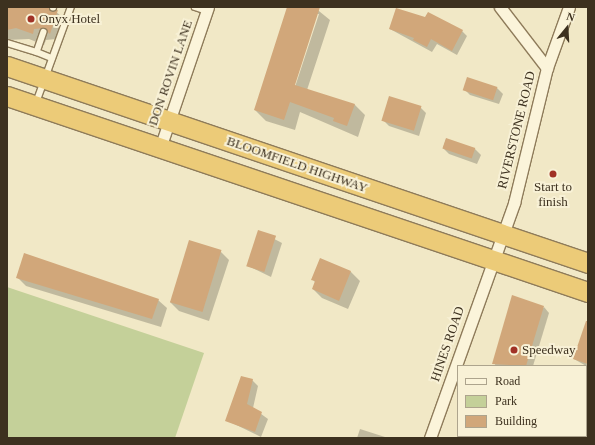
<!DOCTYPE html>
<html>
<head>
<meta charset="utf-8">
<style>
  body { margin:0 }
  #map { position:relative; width:595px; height:445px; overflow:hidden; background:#f1e8c6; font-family:"Times New Roman",serif }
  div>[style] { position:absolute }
  .green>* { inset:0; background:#c4d099 }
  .shadow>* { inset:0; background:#0003; transform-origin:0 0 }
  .building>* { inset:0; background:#d1a77a; transform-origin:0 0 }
  .roads { filter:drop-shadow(1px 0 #8e7b5a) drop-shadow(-1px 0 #8e7b5a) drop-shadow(0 1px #8e7b5a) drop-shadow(0 -1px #8e7b5a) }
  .service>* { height:5.5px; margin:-2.75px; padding:0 2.75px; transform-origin:2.75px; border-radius:2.75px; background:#fbf4da }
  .minor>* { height:11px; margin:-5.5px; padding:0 5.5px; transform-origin:5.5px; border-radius:5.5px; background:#fbf4da }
  .trunk>* { height:19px; margin:-9.5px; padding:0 9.5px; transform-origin:9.5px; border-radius:9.5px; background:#eccb78 }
  .dots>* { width:11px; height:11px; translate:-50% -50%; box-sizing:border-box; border:2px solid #f8f1d6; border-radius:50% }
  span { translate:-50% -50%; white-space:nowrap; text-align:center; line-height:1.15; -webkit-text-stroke:4px #f8f1d6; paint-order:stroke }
  .poi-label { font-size:13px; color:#3d311f }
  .left { translate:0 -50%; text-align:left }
  .street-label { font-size:13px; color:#3d311f }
  .frame { position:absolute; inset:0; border:8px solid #3d311f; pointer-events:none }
  .legend { position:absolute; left:457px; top:365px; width:130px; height:72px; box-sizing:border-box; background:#f8f1d6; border:1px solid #ada48d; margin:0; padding:5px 7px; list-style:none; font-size:12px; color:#3d311f }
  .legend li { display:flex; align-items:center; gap:8px; height:20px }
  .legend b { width:20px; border:1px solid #ada48d }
  .north { position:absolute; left:547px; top:8px; width:40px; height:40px; -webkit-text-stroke:3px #f8f1d6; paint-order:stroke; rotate:18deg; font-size:11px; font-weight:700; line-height:16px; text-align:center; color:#3d311f }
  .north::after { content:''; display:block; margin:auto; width:14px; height:18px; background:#3d311f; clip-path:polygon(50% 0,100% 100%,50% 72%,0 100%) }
</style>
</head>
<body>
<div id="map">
  <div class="green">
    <div style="clip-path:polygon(7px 287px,204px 353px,175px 438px,7px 438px)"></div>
    <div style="clip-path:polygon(586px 425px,588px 438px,538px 438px,586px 436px)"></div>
  </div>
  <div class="shadow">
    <div style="clip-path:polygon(7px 7px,58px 7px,56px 12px,69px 22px,61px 45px,56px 39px,46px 40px,44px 45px,29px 39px,7px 40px)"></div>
    <div style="clip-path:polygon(evenodd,288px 7px,314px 7px,330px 20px,307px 90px,355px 105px,365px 115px,358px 137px,300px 112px,295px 130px,266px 121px,255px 110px,288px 7px,317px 14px,319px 14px,294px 90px,292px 89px,317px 14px)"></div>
    <div style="clip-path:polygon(390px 29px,462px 31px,467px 36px,457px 55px,437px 44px,432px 52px)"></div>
    <div style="clip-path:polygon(497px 88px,503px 94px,499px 104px,470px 95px,464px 89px)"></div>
    <div style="clip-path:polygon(420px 107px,426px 113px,419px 136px,389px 126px,383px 120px)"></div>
    <div style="clip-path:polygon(446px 139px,475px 149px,481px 155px,477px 164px,449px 154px,443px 148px)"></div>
    <div style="clip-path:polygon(259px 231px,282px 243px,271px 277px,248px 266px)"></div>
    <div style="clip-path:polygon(220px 251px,229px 260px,209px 321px,179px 311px,170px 302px)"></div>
    <div style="clip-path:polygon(321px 260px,351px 272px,360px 281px,348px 309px,322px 298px,313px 289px,316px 283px,313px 280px)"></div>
    <div style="clip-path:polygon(17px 277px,158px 300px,167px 308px,161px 327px,26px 286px)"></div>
    <div style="clip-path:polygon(544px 307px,549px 313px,533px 366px,496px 366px,494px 363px)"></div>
    <div style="clip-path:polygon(588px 330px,588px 367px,574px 359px)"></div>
    <div style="clip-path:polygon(252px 380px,258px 386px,253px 408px,268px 419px,261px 437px,226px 420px)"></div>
    <div style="clip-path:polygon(360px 429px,385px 437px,386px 438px,357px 438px)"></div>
    <div style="left:549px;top:436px;width:28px;height:2px"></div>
  </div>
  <div class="building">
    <div style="clip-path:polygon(7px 7px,49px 7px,51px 12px,58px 10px,50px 34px,44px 28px,34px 29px,33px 34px,16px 28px,7px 30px)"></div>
    <div style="clip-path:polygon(287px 7px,320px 7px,295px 85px,355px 104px,347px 126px,333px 121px,334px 118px,290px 102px,284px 120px,254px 110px)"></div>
    <div style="clip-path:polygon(396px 8px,425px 17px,428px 12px,463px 30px,452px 51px,431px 39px,427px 47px,413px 40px,414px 38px,389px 29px)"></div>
    <div style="left:467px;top:77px;width:32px;height:14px;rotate:18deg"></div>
    <div style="left:389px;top:96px;width:34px;height:26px;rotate:17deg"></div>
    <div style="left:446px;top:138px;width:31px;height:11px;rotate:19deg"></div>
    <div style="left:258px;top:230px;width:19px;height:38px;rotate:18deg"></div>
    <div style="left:189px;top:240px;width:34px;height:65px;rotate:17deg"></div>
    <div style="clip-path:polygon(24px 253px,159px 299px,152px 319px,16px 278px)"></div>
    <div style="clip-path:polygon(320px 258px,351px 271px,339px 301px,312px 289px,315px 281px,311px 280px)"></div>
    <div style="clip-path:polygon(512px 295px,544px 306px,526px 366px,492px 364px)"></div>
    <div style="clip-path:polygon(586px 321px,588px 321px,588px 364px,573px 359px)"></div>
    <div style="clip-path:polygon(241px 376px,253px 379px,247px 404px,262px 412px,255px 432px,225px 421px)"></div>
  </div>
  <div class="roads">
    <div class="service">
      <div style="left:195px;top:7px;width:13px;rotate:18deg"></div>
      <div style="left:53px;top:8px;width:1px;rotate:-90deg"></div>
      <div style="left:44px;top:32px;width:21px;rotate:109deg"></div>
      <div style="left:37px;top:52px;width:16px;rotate:22deg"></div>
      <div style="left:7px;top:43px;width:31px;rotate:17deg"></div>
      <div style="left:36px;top:103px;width:102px;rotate:-70deg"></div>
    </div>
    <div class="minor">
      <div style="left:500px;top:7px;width:77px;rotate:52.4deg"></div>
      <div style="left:160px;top:148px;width:149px;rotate:-71.2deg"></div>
      <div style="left:430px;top:438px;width:250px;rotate:-70.3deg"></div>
      <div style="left:514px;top:203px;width:139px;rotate:-76.3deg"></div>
      <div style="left:547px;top:68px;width:65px;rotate:-70.2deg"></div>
    </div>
    <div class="trunk">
      <div style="left:7px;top:66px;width:613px;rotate:18.73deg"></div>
      <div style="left:7px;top:96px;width:613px;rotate:18.64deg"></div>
    </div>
  </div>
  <div class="dots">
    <div style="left:31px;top:19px;background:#a13226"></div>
    <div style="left:553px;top:174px;background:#a13226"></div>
    <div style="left:514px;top:350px;background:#a13226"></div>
  </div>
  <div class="poi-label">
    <span class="left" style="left:39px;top:19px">Onyx Hotel</span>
    <span style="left:553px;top:195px">Start to<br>finish</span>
    <span class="left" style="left:522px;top:350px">Speedway</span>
  </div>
  <div class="street-label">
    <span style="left:171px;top:73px;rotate:-71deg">DON ROVIN LANE</span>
    <span style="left:517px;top:130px;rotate:-76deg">RIVERSTONE ROAD</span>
    <span style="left:297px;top:165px;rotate:19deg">BLOOMFIELD HIGHWAY</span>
    <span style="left:448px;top:344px;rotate:-71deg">HINES ROAD</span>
  </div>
  <div class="frame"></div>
  <ul class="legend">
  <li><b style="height:5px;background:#fbf4da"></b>Road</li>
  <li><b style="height:11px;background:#c4d099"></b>Park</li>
  <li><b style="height:11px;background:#d1a77a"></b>Building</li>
  </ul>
  <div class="north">N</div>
</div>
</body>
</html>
